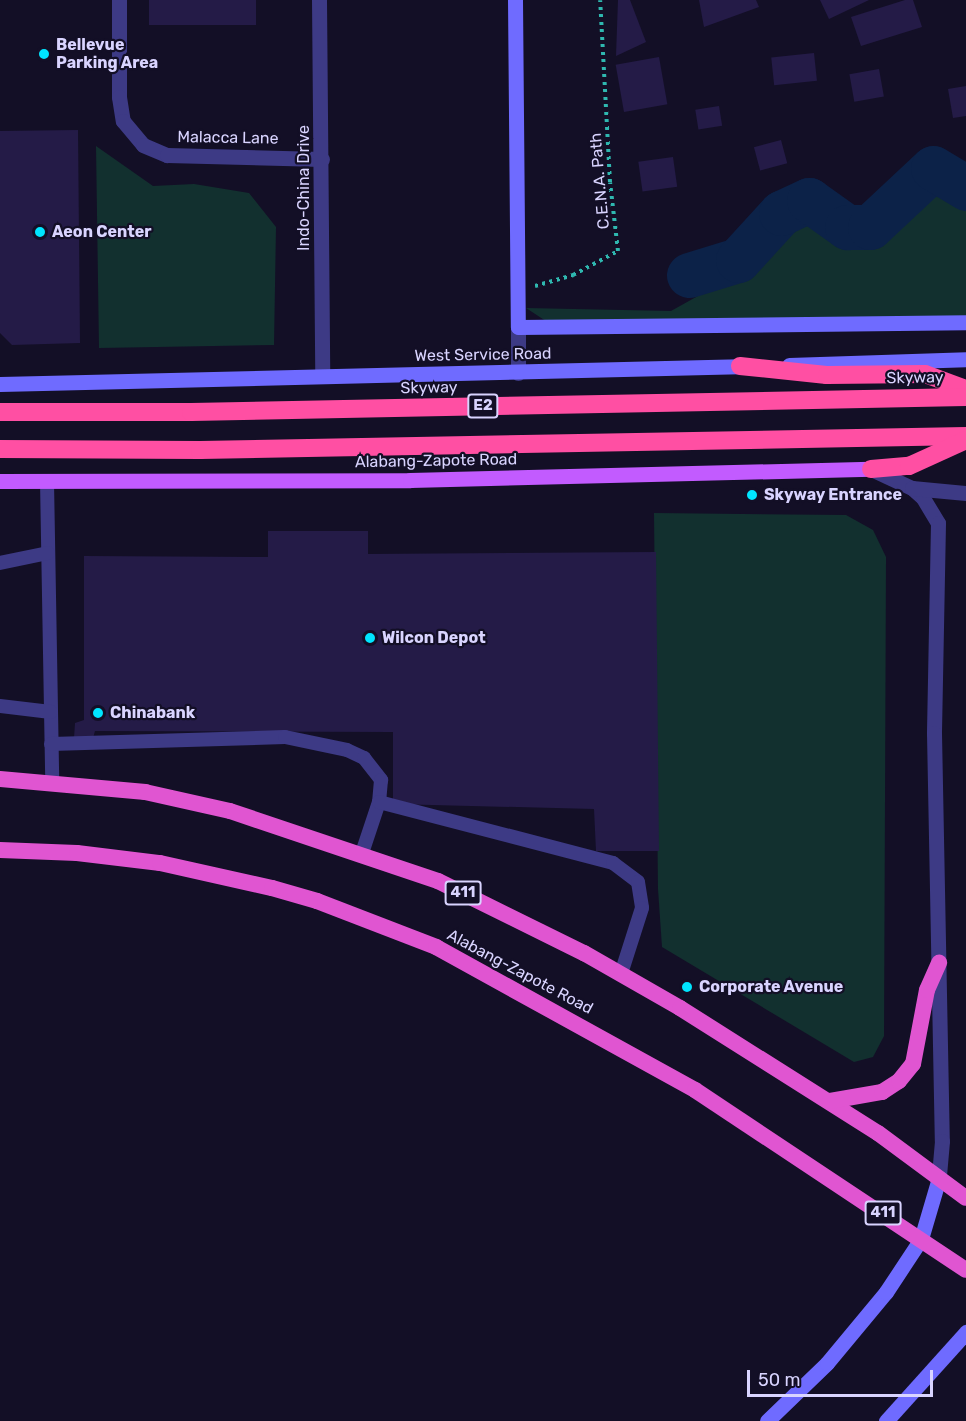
<!DOCTYPE html>
<html>
<head>
<meta charset="utf-8">
<style>
  body { margin:0 }
  #map { position:relative; width:966px; height:1421px; overflow:hidden; background:#130f26; font-family:Rubik,sans-serif }
  div>[style] { position:absolute }
  .green>* { inset:0; background:#12302f }
  .river>* { height:45px; margin:-22.5px; padding:0 22.5px; transform-origin:22.5px; border-radius:22.5px; background:#0c2248 }
  .building>* { inset:0; background:#241b47; transform-origin:0 0 }
  .path>* { height:4px; margin-top:-2px; transform-origin:0; background:repeating-linear-gradient(90deg,#2fb8b0 0 3px,transparent 0 7.5px) }
  .service>* { height:14px; margin:-7px; padding:0 7px; transform-origin:7px; border-radius:7px; background:#3d3a85 }
  .minor>* { height:15px; margin:-7.5px; padding:0 7.5px; transform-origin:7.5px; border-radius:7.5px; background:#3d3a85 }
  .tertiary>* { height:15px; margin:-7.5px; padding:0 7.5px; transform-origin:7.5px; border-radius:7.5px; background:#3d3a85 }
  .secondary>* { height:15px; margin:-7.5px; padding:0 7.5px; transform-origin:7.5px; border-radius:7.5px; background:#6f6bff }
  .primary>* { height:15px; margin:-7.5px; padding:0 7.5px; transform-origin:7.5px; border-radius:7.5px; background:#c25bff }
  .trunk>* { height:16px; margin:-8px; padding:0 8px; transform-origin:8px; border-radius:8px; background:#e055d1 }
  .motorway>* { height:18px; margin:-9px; padding:0 9px; transform-origin:9px; border-radius:9px; background:#ff4fa3 }
  .dots>* { width:16px; height:16px; translate:-50% -50%; box-sizing:border-box; border:3px solid #130f26; border-radius:50% }
  span { translate:-50% -50%; white-space:nowrap; text-align:center; line-height:1.15; -webkit-text-stroke:4.5px #130f26; paint-order:stroke }
  .shield-label span { padding:2px 4px; background:#130f26; border:2px solid; border-radius:4px; -webkit-text-stroke-width:0 }
  .shield-label { font-size:15px; color:#d9d4ff; font-weight:700 }
  .poi-label { font-size:16px; color:#d9d4ff; font-weight:700 }
  .left { translate:0 -50%; text-align:left }
  .street-label { font-size:16px; color:#d9d4ff }
  .scale { position:absolute; left:747px; top:1370px; width:186px; height:27px; box-sizing:border-box; border:3px solid #d9d4ff; border-top:0; padding-left:8px; font-size:18px; line-height:21px; white-space:nowrap; color:#d9d4ff; -webkit-text-stroke:4px #130f26; paint-order:stroke }
</style>
</head>
<body>
<div id="map">
  <div class="green">
    <div style="clip-path:polygon(96px 146px,153px 186px,194px 184px,249px 193px,276px 227px,274px 345px,99px 348px)"></div>
    <div style="clip-path:polygon(935px 174px,966px 197px,966px 325px,555px 327px,526px 308px,671px 311px,739px 273px,799px 209px,850px 235px,880px 235px)"></div>
    <div style="clip-path:polygon(654px 513px,846px 515px,873px 530px,886px 557px,884px 1036px,873px 1057px,854px 1062px,662px 947px,658px 889px)"></div>
  </div>
  <div class="river">
    <div style="left:689px;top:275px;width:51px;rotate:-17deg"></div>
    <div style="left:738px;top:260px;width:64px;rotate:-47.5deg"></div>
    <div style="left:781px;top:213px;width:31px;rotate:-25deg"></div>
    <div style="left:809px;top:200px;width:47px;rotate:35.4deg"></div>
    <div style="left:847px;top:227px;width:23px"></div>
    <div style="left:870px;top:227px;width:86px;rotate:-43.1deg"></div>
    <div style="left:933px;top:168px;width:39px;rotate:31deg"></div>
  </div>
  <div class="building">
    <div style="left:149px;top:0;width:107px;height:25px"></div>
    <div style="clip-path:polygon(618px 0,630px 0,646px 42px,616px 56px)"></div>
    <div style="clip-path:polygon(699px 0,756px 0,759px 7px,704px 27px)"></div>
    <div style="clip-path:polygon(820px 0,869px 0,829px 19px)"></div>
    <div style="clip-path:polygon(905px 0,913px 0,922px 27px,861px 46px,851px 17px)"></div>
    <div style="left:814px;top:53px;width:28px;height:43px;rotate:84deg"></div>
    <div style="left:659px;top:57px;width:48px;height:44px;rotate:80deg"></div>
    <div style="left:879px;top:69px;width:28px;height:30px;rotate:80deg"></div>
    <div style="clip-path:polygon(966px 86px,966px 116px,953px 118px,948px 89px)"></div>
    <div style="left:719px;top:106px;width:20px;height:24px;rotate:81deg"></div>
    <div style="clip-path:polygon(78px 130px,80px 343px,12px 345px,0 333px,0 131px)"></div>
    <div style="left:781px;top:140px;width:24px;height:28px;rotate:75deg"></div>
    <div style="left:673px;top:157px;width:30px;height:35px;rotate:82deg"></div>
    <div style="clip-path:polygon(268px 531px,368px 531px,368px 554px,656px 552px,659px 851px,596px 851px,594px 809px,393px 804px,393px 732px,95px 731px,93px 738px,74px 738px,75px 723px,84px 720px,84px 556px,268px 557px)"></div>
  </div>
  <div class="path">
    <div style="left:535px;top:286px;width:40px;rotate:-16deg"></div>
    <div style="left:573px;top:275px;width:51px;rotate:-28.1deg"></div>
    <div style="left:618px;top:251px;width:69px;rotate:-96.6deg"></div>
    <div style="left:610px;top:182px;width:182px;rotate:-93.1deg"></div>
  </div>
  <div class="service">
    <div style="left:47px;top:481px;width:300px;rotate:89deg"></div>
    <div style="left:0;top:563px;width:49px;rotate:-11.8deg"></div>
    <div style="left:0;top:706px;width:51px;rotate:6.7deg"></div>
    <div style="left:51px;top:744px;width:234px;rotate:-1.7deg"></div>
    <div style="left:285px;top:737px;width:63px;rotate:11.8deg"></div>
    <div style="left:347px;top:750px;width:19px;rotate:25deg"></div>
    <div style="left:364px;top:758px;width:28px;rotate:52deg"></div>
    <div style="left:381px;top:780px;width:22px;rotate:95deg"></div>
    <div style="left:379px;top:802px;width:54px;rotate:108.4deg"></div>
    <div style="left:379px;top:802px;width:242px;rotate:14.6deg"></div>
    <div style="left:613px;top:863px;width:31px;rotate:37deg"></div>
    <div style="left:638px;top:882px;width:26px;rotate:81deg"></div>
    <div style="left:642px;top:908px;width:69px;rotate:107.7deg"></div>
  </div>
  <div class="minor">
    <div style="left:119px;top:0;width:97px;rotate:90deg"></div>
    <div style="left:119px;top:97px;width:24px;rotate:81deg"></div>
    <div style="left:123px;top:121px;width:31px;rotate:50deg"></div>
    <div style="left:143px;top:145px;width:26px;rotate:23deg"></div>
    <div style="left:167px;top:155px;width:155px;rotate:1.5deg"></div>
    <div style="left:319px;top:0;width:376px;rotate:89.5deg"></div>
    <div style="left:871px;top:469px;width:45px;rotate:24.9deg"></div>
    <div style="left:912px;top:488px;width:15px;rotate:42deg"></div>
    <div style="left:923px;top:498px;width:29px;rotate:59deg"></div>
    <div style="left:938px;top:523px;width:210px;rotate:91.1deg"></div>
    <div style="left:934px;top:733px;width:408px;rotate:88.9deg"></div>
    <div style="left:942px;top:1141px;width:37px;rotate:95deg"></div>
    <div style="left:912px;top:488px;width:54px;rotate:5.3deg"></div>
  </div>
  <div class="tertiary">
    <div style="left:518px;top:327px;width:46px;rotate:90deg"></div>
  </div>
  <div class="secondary">
    <div style="left:515px;top:0;width:327px;rotate:89.5deg"></div>
    <div style="left:518px;top:327px;width:448px;rotate:-0.6deg"></div>
    <div style="left:789px;top:365px;width:177px;rotate:-1.9deg"></div>
    <div style="left:0;top:384px;width:750px;rotate:-1.37deg"></div>
    <div style="left:767px;top:1421px;width:83px;rotate:-44deg"></div>
    <div style="left:827px;top:1363px;width:92px;rotate:-50.3deg"></div>
    <div style="left:886px;top:1292px;width:64px;rotate:-56.6deg"></div>
    <div style="left:921px;top:1239px;width:64px;rotate:-73.6deg"></div>
    <div style="left:886px;top:1421px;width:120px;rotate:-48deg"></div>
  </div>
  <div class="primary">
    <div style="left:0;top:481px;width:410px;rotate:-0.1deg"></div>
    <div style="left:410px;top:480px;width:461px;rotate:-1.4deg"></div>
  </div>
  <div class="trunk">
    <div style="left:0;top:779px;width:146px;rotate:5.1deg"></div>
    <div style="left:145px;top:792px;width:87px;rotate:12.6deg"></div>
    <div style="left:230px;top:811px;width:219px;rotate:18.6deg"></div>
    <div style="left:438px;top:881px;width:163px;rotate:26.3deg"></div>
    <div style="left:584px;top:953px;width:111px;rotate:29.8deg"></div>
    <div style="left:680px;top:1008px;width:234px;rotate:32.3deg"></div>
    <div style="left:878px;top:1133px;width:109px;rotate:36.5deg"></div>
    <div style="left:0;top:850px;width:77px;rotate:2.2deg"></div>
    <div style="left:77px;top:853px;width:84px;rotate:6.9deg"></div>
    <div style="left:160px;top:863px;width:115px;rotate:12.6deg"></div>
    <div style="left:272px;top:888px;width:47px;rotate:16.1deg"></div>
    <div style="left:317px;top:901px;width:128px;rotate:21.1deg"></div>
    <div style="left:436px;top:947px;width:296px;rotate:28.9deg"></div>
    <div style="left:695px;top:1090px;width:325px;rotate:33.6deg"></div>
    <div style="left:830px;top:1101px;width:53px;rotate:-9.8deg"></div>
    <div style="left:882px;top:1092px;width:20px;rotate:-33deg"></div>
    <div style="left:899px;top:1081px;width:22px;rotate:-51deg"></div>
    <div style="left:913px;top:1064px;width:75px;rotate:-79.3deg"></div>
    <div style="left:927px;top:990px;width:30px;rotate:-66deg"></div>
  </div>
  <div class="motorway">
    <div style="left:740px;top:366px;width:87px;rotate:5.9deg"></div>
    <div style="left:827px;top:375px;width:98px;rotate:-0.6deg"></div>
    <div style="left:925px;top:374px;width:44px;rotate:20.1deg"></div>
    <div style="left:0;top:412px;width:191px"></div>
    <div style="left:191px;top:412px;width:775px;rotate:-1.11deg"></div>
    <div style="left:0;top:449px;width:200px;rotate:0.3deg"></div>
    <div style="left:200px;top:450px;width:766px;rotate:-1.05deg"></div>
    <div style="left:871px;top:469px;width:38px;rotate:-5deg"></div>
    <div style="left:909px;top:466px;width:63px;rotate:-24.5deg"></div>
  </div>
  <div class="dots">
    <div style="left:44px;top:54px;background:#00e5ff"></div>
    <div style="left:40px;top:232px;background:#00e5ff"></div>
    <div style="left:752px;top:495px;background:#00e5ff"></div>
    <div style="left:370px;top:638px;background:#00e5ff"></div>
    <div style="left:98px;top:713px;background:#00e5ff"></div>
    <div style="left:687px;top:987px;background:#00e5ff"></div>
  </div>
  <div class="shield-label">
    <span style="left:483px;top:406px">E2</span>
    <span style="left:463px;top:893px">411</span>
    <span style="left:883px;top:1213px">411</span>
  </div>
  <div class="poi-label">
    <span class="left" style="left:56px;top:54px">Bellevue<br>Parking Area</span>
    <span class="left" style="left:52px;top:232px">Aeon Center</span>
    <span class="left" style="left:764px;top:495px">Skyway Entrance</span>
    <span class="left" style="left:382px;top:638px">Wilcon Depot</span>
    <span class="left" style="left:110px;top:713px">Chinabank</span>
    <span class="left" style="left:699px;top:987px">Corporate Avenue</span>
  </div>
  <div class="street-label">
    <span style="left:228px;top:138px;rotate:1deg">Malacca Lane</span>
    <span style="left:600px;top:181px;rotate:-95deg">C.E.N.A. Path</span>
    <span style="left:304px;top:188px;rotate:-90deg">Indo-China Drive</span>
    <span style="left:483px;top:355px;rotate:-1deg">West Service Road</span>
    <span style="left:915px;top:378px;rotate:-1deg">Skyway</span>
    <span style="left:429px;top:388px;rotate:-1deg">Skyway</span>
    <span style="left:436px;top:461px;rotate:-1deg">Alabang-Zapote Road</span>
    <span style="left:520px;top:972px;rotate:28deg">Alabang-Zapote Road</span>
  </div>
  <div class="scale">50 m</div>
</div>
</body>
</html>
